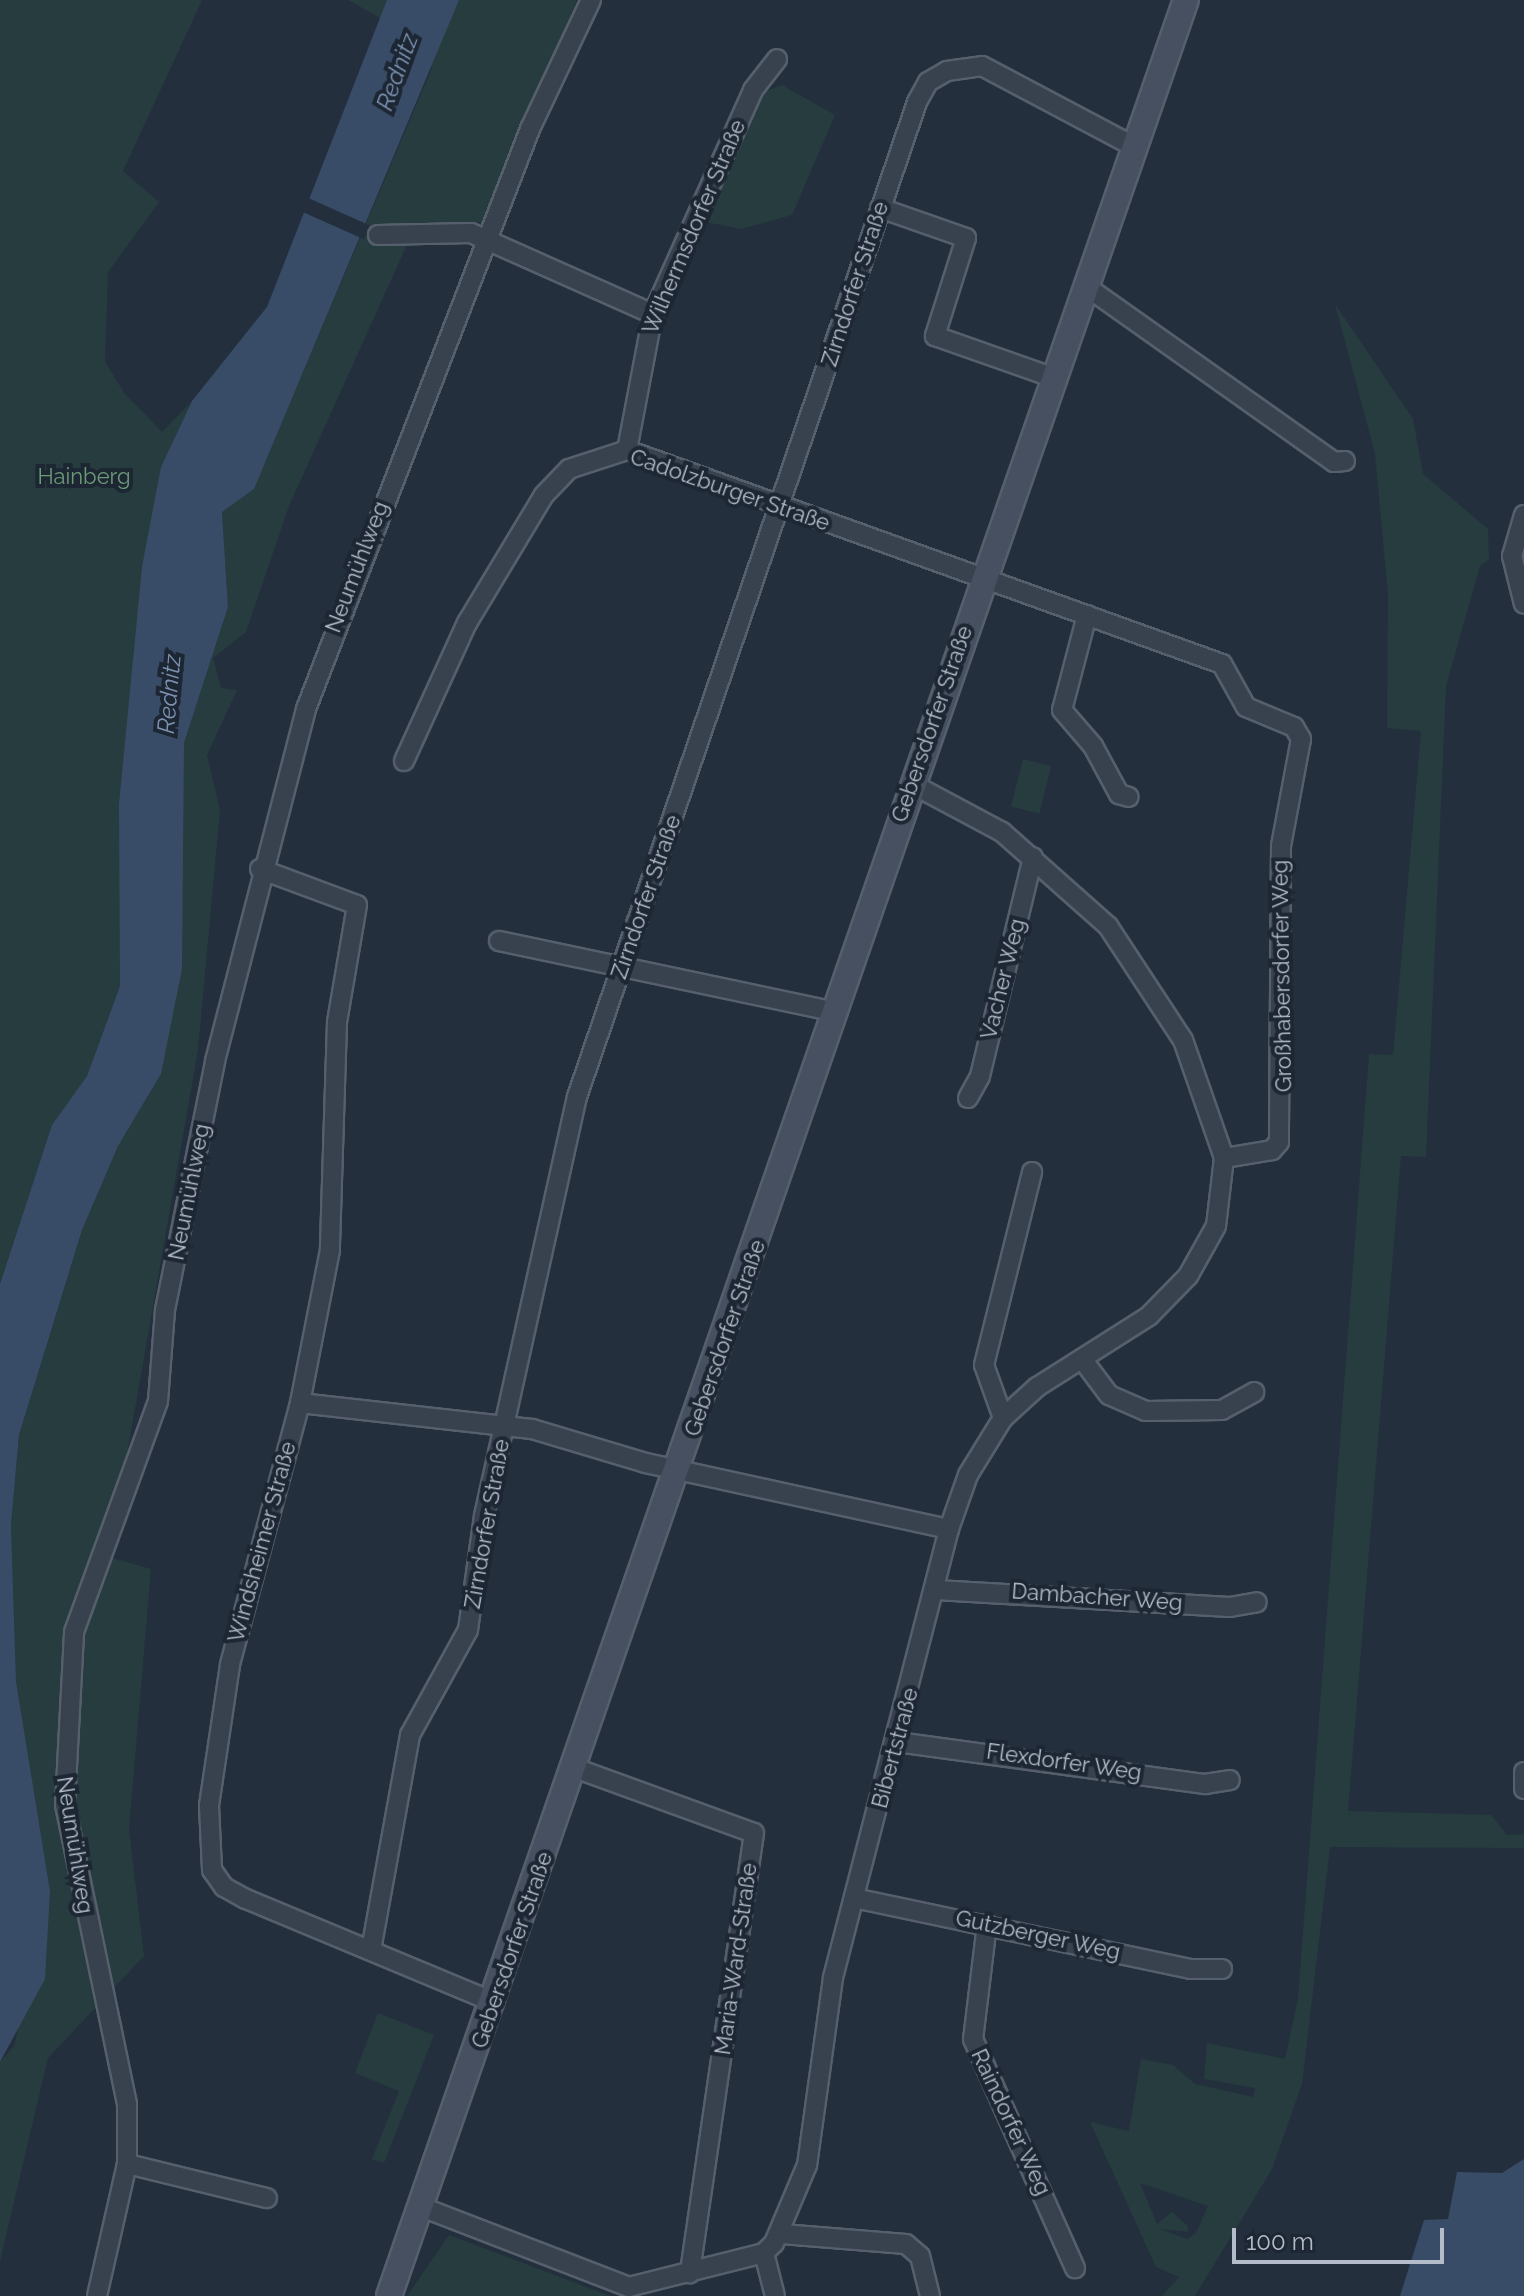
<!DOCTYPE html>
<html>
<head>
<meta charset="utf-8">
<style>
  body { margin:0 }
  #map { position:relative; width:1524px; height:2296px; overflow:hidden; background:#242f3e; font-family:Raleway,sans-serif }
  div>[style] { position:absolute }
  .green>* { inset:0; background:#263c3f; transform-origin:0 0 }
  .water>* { inset:0; background:#394c67 }
  .pier>* { inset:0; background:#242f3e; transform-origin:0 0 }
  .roads { filter:drop-shadow(2px 0 #565f6c) drop-shadow(-2px 0 #565f6c) drop-shadow(0 2px #565f6c) drop-shadow(0 -2px #565f6c) }
  .street>* { height:18px; margin:-9px; padding:0 9px; transform-origin:9px; border-radius:9px; background:#38414e }
  .secondary>* { height:24px; margin:-12px; padding:0 12px; transform-origin:12px; border-radius:12px; background:#465061 }
  span { translate:-50% -50%; white-space:nowrap; text-align:center; line-height:1.15; -webkit-text-stroke:8px #1d2633; paint-order:stroke }
  .street-label { font-size:22px; color:#b4bcc9 }
  .park-label { font-size:22px; color:#6b9a76 }
  .water-label { font-size:24px; color:#7c92b1; font-style:italic }
  .scale { position:absolute; left:1232px; top:2228px; width:212px; height:36px; box-sizing:border-box; border:4px solid #b4bcc9; border-top:0; padding-left:10px; font-size:24px; line-height:28px; white-space:nowrap; color:#b4bcc9; -webkit-text-stroke:6px #1d2633; paint-order:stroke }
</style>
</head>
<body>
<div id="map">
  <div class="green">
    <div style="clip-path:polygon(0 0,202px 0,123px 171px,159px 202px,108px 272px,105px 362px,125px 394px,162px 432px,192px 401px,171px 446px,120px 986px,87px 1076px,52px 1126px,0 1284px)"></div>
    <div style="clip-path:polygon(348px 0,577px 0,483px 222px,414px 229px,289px 506px,246px 632px,213px 658px,221px 688px,237px 690px,207px 755px,220px 810px,198px 1050px,109px 1557px,151px 1569px,129px 1829px,144px 1956px,48px 2058px,0 2261px,0 2062px,14px 2046px,50px 1891px,16px 1681px,11px 1525px,19px 1435px,82px 1230px,118px 1146px,161px 1074px,184px 743px,228px 607px,222px 512px,254px 488px,432px 68px,391px 24px)"></div>
    <div style="clip-path:polygon(782px 85px,835px 115px,792px 215px,741px 229px,706px 222px,764px 92px)"></div>
    <div style="clip-path:polygon(evenodd,1335px 304px,1413px 419px,1423px 474px,1488px 529px,1489px 559px,1480px 566px,1446px 686px,1426px 1157px,1401px 1156px,1348px 1811px,1491px 1815px,1507px 1835px,1524px 1834px,1524px 1848px,1330px 1847px,1302px 2084px,1272px 2169px,1195px 2296px,1162px 2296px,1179px 2277px,1156px 2267px,1090px 2122px,1129px 2131px,1141px 2059px,1173px 2065px,1195px 2084px,1253px 2097px,1255px 2088px,1204px 2079px,1207px 2043px,1285px 2059px,1298px 1999px,1369px 1054px,1393px 1055px,1421px 731px,1387px 728px,1388px 594px,1375px 454px,1335px 304px,1140px 2183px,1208px 2206px,1196px 2233px,1187px 2239px,1160px 2229px,1188px 2232px,1188px 2226px,1172px 2212px,1157px 2224px,1140px 2183px)"></div>
    <div style="left:1023px;top:759px;width:29px;height:49px;rotate:14deg"></div>
    <div style="clip-path:polygon(378px 2013px,434px 2035px,384px 2163px,372px 2159px,399px 2091px,355px 2073px)"></div>
    <div style="clip-path:polygon(449px 2235px,610px 2296px,407px 2296px)"></div>
  </div>
  <div class="water">
    <div style="clip-path:polygon(387px 0,459px 0,254px 489px,222px 512px,228px 607px,184px 743px,182px 969px,161px 1074px,118px 1146px,82px 1230px,19px 1435px,11px 1525px,16px 1681px,50px 1891px,45px 1979px,0 2062px,0 1284px,52px 1125px,87px 1076px,120px 986px,119px 804px,142px 567px,161px 467px,192px 401px,267px 307px)"></div>
    <div style="clip-path:polygon(1524px 2159px,1524px 2296px,1400px 2296px,1424px 2220px,1448px 2219px,1457px 2172px,1502px 2173px)"></div>
  </div>
  <div class="pier">
    <div style="left:306px;top:197px;width:70px;height:15px;rotate:24deg"></div>
  </div>
  <div class="roads">
    <div class="street">
      <div style="left:880px;top:208px;width:91px;rotate:19.2deg"></div>
      <div style="left:966px;top:238px;width:103px;rotate:107.6deg"></div>
      <div style="left:935px;top:336px;width:126px;rotate:19.4deg"></div>
      <div style="left:378px;top:235px;width:93px;rotate:-1.2deg"></div>
      <div style="left:471px;top:233px;width:199px;rotate:24deg"></div>
      <div style="left:1087px;top:287px;width:303px;rotate:35.3deg"></div>
      <div style="left:1334px;top:462px;width:11px;rotate:-5deg"></div>
      <div style="left:627px;top:450px;width:138px;rotate:-79.2deg"></div>
      <div style="left:653px;top:314px;width:245px;rotate:-65.9deg"></div>
      <div style="left:753px;top:90px;width:39px;rotate:-52deg"></div>
      <div style="left:1524px;top:515px;width:43px;rotate:106.3deg"></div>
      <div style="left:1512px;top:556px;width:49px;rotate:76deg"></div>
      <div style="left:1087px;top:615px;width:98px;rotate:104.7deg"></div>
      <div style="left:1062px;top:710px;width:48px;rotate:49.3deg"></div>
      <div style="left:1093px;top:746px;width:55px;rotate:61.6deg"></div>
      <div style="left:1119px;top:794px;width:10px;rotate:17deg"></div>
      <div style="left:404px;top:761px;width:152px;rotate:-65.5deg"></div>
      <div style="left:467px;top:623px;width:149px;rotate:-59deg"></div>
      <div style="left:544px;top:495px;width:36px;rotate:-46deg"></div>
      <div style="left:569px;top:469px;width:61px;rotate:-18.1deg"></div>
      <div style="left:627px;top:450px;width:632px;rotate:19.78deg"></div>
      <div style="left:1222px;top:664px;width:49px;rotate:60.8deg"></div>
      <div style="left:1246px;top:707px;width:52px;rotate:22.6deg"></div>
      <div style="left:1294px;top:727px;width:14px;rotate:60deg"></div>
      <div style="left:1301px;top:739px;width:109px;rotate:100.6deg"></div>
      <div style="left:1281px;top:846px;width:296px;rotate:90.4deg"></div>
      <div style="left:1279px;top:1142px;width:11px;rotate:131deg"></div>
      <div style="left:1272px;top:1150px;width:49px;rotate:170.5deg"></div>
      <div style="left:912px;top:784px;width:102px;rotate:28.1deg"></div>
      <div style="left:1002px;top:832px;width:142px;rotate:41.6deg"></div>
      <div style="left:1108px;top:926px;width:136px;rotate:56.7deg"></div>
      <div style="left:1183px;top:1040px;width:125px;rotate:70.8deg"></div>
      <div style="left:1224px;top:1158px;width:68px;rotate:96.7deg"></div>
      <div style="left:1216px;top:1226px;width:57px;rotate:119.2deg"></div>
      <div style="left:1188px;top:1276px;width:56px;rotate:134.3deg"></div>
      <div style="left:1149px;top:1316px;width:133px;rotate:147.6deg"></div>
      <div style="left:1037px;top:1387px;width:46px;rotate:137.6deg"></div>
      <div style="left:1003px;top:1418px;width:67px;rotate:121.6deg"></div>
      <div style="left:968px;top:1475px;width:57px;rotate:109.4deg"></div>
      <div style="left:260px;top:869px;width:103px;rotate:20.4deg"></div>
      <div style="left:357px;top:905px;width:119px;rotate:99.7deg"></div>
      <div style="left:337px;top:1022px;width:228px;rotate:91.8deg"></div>
      <div style="left:330px;top:1250px;width:156px;rotate:101.1deg"></div>
      <div style="left:300px;top:1403px;width:271px;rotate:105deg"></div>
      <div style="left:230px;top:1665px;width:143px;rotate:98.5deg"></div>
      <div style="left:209px;top:1806px;width:64px;rotate:87.3deg"></div>
      <div style="left:212px;top:1870px;width:21px;rotate:55deg"></div>
      <div style="left:224px;top:1887px;width:25px;rotate:29deg"></div>
      <div style="left:246px;top:1899px;width:269px;rotate:22.6deg"></div>
      <div style="left:499px;top:941px;width:344px;rotate:11.9deg"></div>
      <div style="left:968px;top:1098px;width:25px;rotate:-61deg"></div>
      <div style="left:980px;top:1076px;width:225px;rotate:-76.4deg"></div>
      <div style="left:1082px;top:1359px;width:45px;rotate:53.1deg"></div>
      <div style="left:1109px;top:1395px;width:40px;rotate:23.4deg"></div>
      <div style="left:1146px;top:1411px;width:76px;rotate:-0.8deg"></div>
      <div style="left:1222px;top:1410px;width:37px;rotate:-29deg"></div>
      <div style="left:300px;top:1403px;width:233px;rotate:6.4deg"></div>
      <div style="left:532px;top:1429px;width:119px;rotate:16.6deg"></div>
      <div style="left:646px;top:1463px;width:310px;rotate:12.3deg"></div>
      <div style="left:949px;top:1529px;width:464px;rotate:104.5deg"></div>
      <div style="left:833px;top:1978px;width:189px;rotate:97.9deg"></div>
      <div style="left:807px;top:2165px;width:85px;rotate:112.9deg"></div>
      <div style="left:774px;top:2243px;width:14px;rotate:135deg"></div>
      <div style="left:764px;top:2253px;width:139px;rotate:165.9deg"></div>
      <div style="left:629px;top:2287px;width:222px;rotate:-158.9deg"></div>
      <div style="left:1003px;top:1418px;width:56px;rotate:-109.7deg"></div>
      <div style="left:984px;top:1365px;width:199px;rotate:-76deg"></div>
      <div style="left:936px;top:1590px;width:294px;rotate:3.3deg"></div>
      <div style="left:1230px;top:1607px;width:27px;rotate:-10deg"></div>
      <div style="left:897px;top:1742px;width:311px;rotate:7.8deg"></div>
      <div style="left:1205px;top:1784px;width:25px;rotate:-9deg"></div>
      <div style="left:575px;top:1768px;width:190px;rotate:20deg"></div>
      <div style="left:754px;top:1833px;width:445px;rotate:98.3deg"></div>
      <div style="left:1524px;top:1772px;width:17px;rotate:90deg"></div>
      <div style="left:854px;top:1898px;width:344px;rotate:11.9deg"></div>
      <div style="left:1191px;top:1969px;width:31px"></div>
      <div style="left:987px;top:1924px;width:116px;rotate:96.9deg"></div>
      <div style="left:973px;top:2039px;width:251px;rotate:66deg"></div>
      <div style="left:371px;top:1950px;width:219px;rotate:-79.7deg"></div>
      <div style="left:410px;top:1735px;width:120px;rotate:-61.1deg"></div>
      <div style="left:468px;top:1630px;width:115px;rotate:-82deg"></div>
      <div style="left:484px;top:1516px;width:429px;rotate:-77.5deg"></div>
      <div style="left:577px;top:1097px;width:1051px;rotate:-71.13deg"></div>
      <div style="left:917px;top:102px;width:23px;rotate:-61deg"></div>
      <div style="left:928px;top:82px;width:22px;rotate:-30deg"></div>
      <div style="left:947px;top:71px;width:35px;rotate:-8deg"></div>
      <div style="left:982px;top:66px;width:173px;rotate:27.9deg"></div>
      <div style="left:127px;top:2164px;width:144px;rotate:13.7deg"></div>
      <div style="left:782px;top:2234px;width:124px;rotate:4.6deg"></div>
      <div style="left:906px;top:2244px;width:18px;rotate:41deg"></div>
      <div style="left:920px;top:2256px;width:41px;rotate:76deg"></div>
      <div style="left:764px;top:2253px;width:44px;rotate:75.7deg"></div>
      <div style="left:97px;top:2296px;width:135px;rotate:-77.2deg"></div>
      <div style="left:127px;top:2164px;width:60px;rotate:-90deg"></div>
      <div style="left:127px;top:2104px;width:305px;rotate:-101.7deg"></div>
      <div style="left:65px;top:1805px;width:173px;rotate:-87deg"></div>
      <div style="left:74px;top:1632px;width:246px;rotate:-70deg"></div>
      <div style="left:158px;top:1401px;width:91px;rotate:-85.6deg"></div>
      <div style="left:165px;top:1310px;width:254px;rotate:-78.6deg"></div>
      <div style="left:215px;top:1061px;width:364px;rotate:-75.5deg"></div>
      <div style="left:306px;top:709px;width:622px;rotate:-68.88deg"></div>
      <div style="left:530px;top:129px;width:143px;rotate:-64.7deg"></div>
    </div>
    <div class="secondary">
      <div style="left:389px;top:2296px;width:2430px;rotate:-70.86deg"></div>
    </div>
  </div>
  <div class="street-label">
    <span style="left:694px;top:227px;rotate:-67deg">Wilhermsdorfer Straße</span>
    <span style="left:855px;top:284px;rotate:-72deg">Zirndorfer Straße</span>
    <span style="left:730px;top:490px;rotate:19deg">Cadolzburger Straße</span>
    <span style="left:357px;top:567px;rotate:-69deg">Neumühlweg</span>
    <span style="left:932px;top:724px;rotate:-71deg">Gebersdorfer Straße</span>
    <span style="left:646px;top:897px;rotate:-71deg">Zirndorfer Straße</span>
    <span style="left:1282px;top:976px;rotate:-91deg">Großhabersdorfer Weg</span>
    <span style="left:1003px;top:979px;rotate:-76deg">Vacher Weg</span>
    <span style="left:189px;top:1192px;rotate:-79deg">Neumühlweg</span>
    <span style="left:725px;top:1338px;rotate:-71deg">Gebersdorfer Straße</span>
    <span style="left:487px;top:1524px;rotate:-80deg">Zirndorfer Straße</span>
    <span style="left:262px;top:1542px;rotate:-75deg">Windsheimer Straße</span>
    <span style="left:1097px;top:1597px;rotate:4deg">Dambacher Weg</span>
    <span style="left:895px;top:1748px;rotate:-75deg">Bibertstraße</span>
    <span style="left:1064px;top:1762px;rotate:8deg">Flexdorfer Weg</span>
    <span style="left:75px;top:1845px;rotate:81deg">Neumühlweg</span>
    <span style="left:1038px;top:1935px;rotate:12deg">Gutzberger Weg</span>
    <span style="left:512px;top:1950px;rotate:-71deg">Gebersdorfer Straße</span>
    <span style="left:736px;top:1959px;rotate:-82deg">Maria-Ward-Straße</span>
    <span style="left:1011px;top:2122px;rotate:65deg">Raindorfer Weg</span>
  </div>
  <div class="park-label">
    <span style="left:84px;top:477px">Hainberg</span>
  </div>
  <div class="water-label">
    <span style="left:397px;top:72px;rotate:-70deg">Rednitz</span>
    <span style="left:169px;top:694px;rotate:-85deg">Rednitz</span>
  </div>
  <div class="scale">100 m</div>
</div>
</body>
</html>
